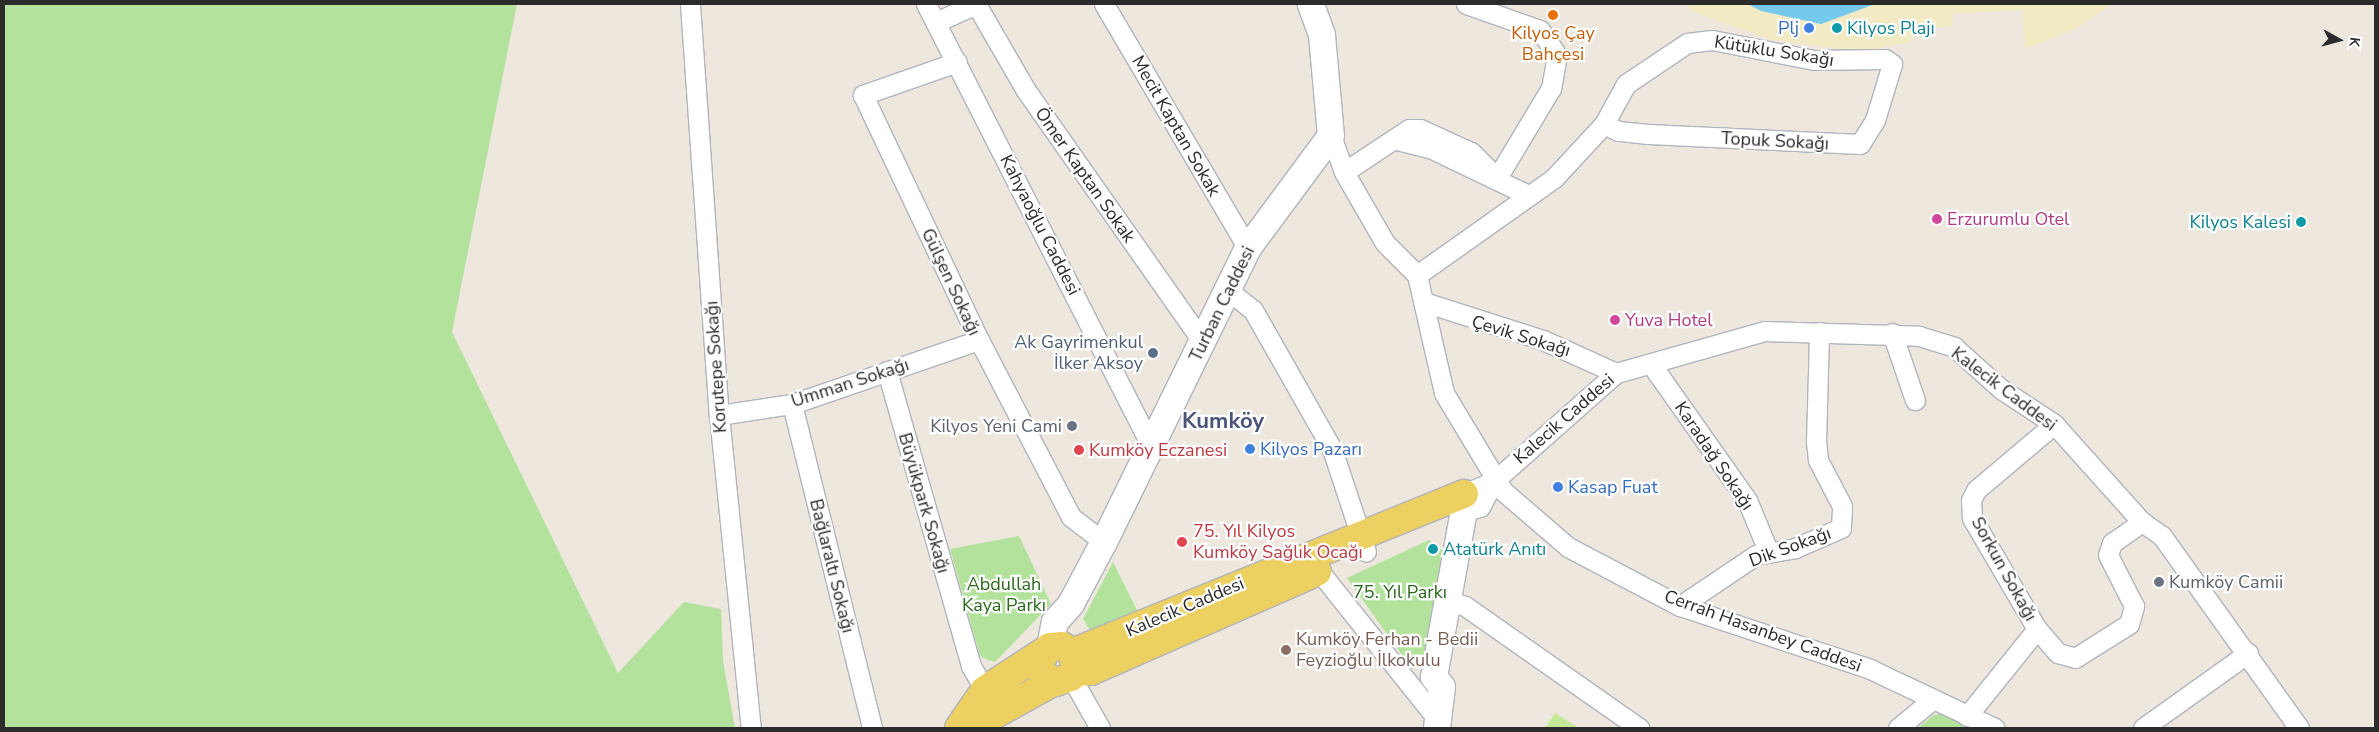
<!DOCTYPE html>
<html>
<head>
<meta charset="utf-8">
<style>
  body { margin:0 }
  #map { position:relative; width:2379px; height:732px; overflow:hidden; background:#ede7de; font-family:"Nunito Sans",sans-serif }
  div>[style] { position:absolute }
  .green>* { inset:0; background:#b2e29c }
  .sand>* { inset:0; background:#f1eac2 }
  .pitch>* { inset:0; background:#c4e998 }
  .water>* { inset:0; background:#74c9ec }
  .roads { filter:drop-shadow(1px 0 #b1b4be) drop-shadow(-1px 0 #b1b4be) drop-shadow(0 1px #b1b4be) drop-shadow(0 -1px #b1b4be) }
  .street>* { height:19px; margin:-9.5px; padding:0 9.5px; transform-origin:9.5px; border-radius:9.5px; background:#fff }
  .secondary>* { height:26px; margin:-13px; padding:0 13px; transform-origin:13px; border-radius:13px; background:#fff }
  .primary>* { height:28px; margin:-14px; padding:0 14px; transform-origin:14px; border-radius:14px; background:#edd062 }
  .dots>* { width:14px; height:14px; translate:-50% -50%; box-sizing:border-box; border:2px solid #fff; border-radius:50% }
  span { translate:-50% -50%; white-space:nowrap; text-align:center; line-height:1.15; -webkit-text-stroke:4.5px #fff; paint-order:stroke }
  .shop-label { font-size:18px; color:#366cbe }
  .right { translate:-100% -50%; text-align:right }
  .left { translate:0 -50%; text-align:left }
  .culture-label { font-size:18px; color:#0d838f }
  .food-label { font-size:18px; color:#c56008 }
  .street-label { font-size:18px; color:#2b2b2b }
  .hotel-label { font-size:18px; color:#b23c85 }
  .service-label { font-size:18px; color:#4e5e75 }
  .worship-label { font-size:18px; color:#5b616d }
  .health-label { font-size:18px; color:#be3a42 }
  .park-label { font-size:18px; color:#2a671c }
  .education-label { font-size:18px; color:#785e54 }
  .district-label { font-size:22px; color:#4c547b; font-weight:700 }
  .frame { position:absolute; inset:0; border:5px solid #2b2b2b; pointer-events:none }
  .north { position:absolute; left:2314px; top:15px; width:50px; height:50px; -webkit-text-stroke:4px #fff; paint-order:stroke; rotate:97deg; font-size:14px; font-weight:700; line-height:20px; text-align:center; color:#2b2b2b }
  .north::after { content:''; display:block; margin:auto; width:18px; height:22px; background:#2b2b2b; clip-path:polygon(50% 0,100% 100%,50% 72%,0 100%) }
</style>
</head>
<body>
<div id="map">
  <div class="green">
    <div style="clip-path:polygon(4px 4px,517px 4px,452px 332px,618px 673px,684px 602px,721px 609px,723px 661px,735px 728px,4px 728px)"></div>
    <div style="clip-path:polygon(1019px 536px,1051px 604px,995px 662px,988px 660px,980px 656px,950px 549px)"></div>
    <div style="clip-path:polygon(1429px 540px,1444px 551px,1425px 666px,1412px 669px,1347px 578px)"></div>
    <div style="clip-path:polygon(1113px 562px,1139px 614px,1094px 636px,1083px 619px)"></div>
    <div style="clip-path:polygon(1949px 712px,1970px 720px,1961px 728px,1918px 728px,1934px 715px)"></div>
  </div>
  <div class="sand">
    <div style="clip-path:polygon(1686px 4px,1748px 4px,1761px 11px,1821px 24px,1875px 4px,2113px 4px,2073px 30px,2025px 49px,2022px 10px,1953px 14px,1952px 26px,1916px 30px,1911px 42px,1857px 52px,1769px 39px,1691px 11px)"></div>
  </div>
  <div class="pitch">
    <div style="clip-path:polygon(1555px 713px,1579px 728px,1545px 728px)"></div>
  </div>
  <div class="water">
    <div style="clip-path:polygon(1748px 4px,1875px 4px,1821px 24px,1761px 11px)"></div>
  </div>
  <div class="roads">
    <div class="street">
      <div style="left:690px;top:4px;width:412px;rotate:86deg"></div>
      <div style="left:719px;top:415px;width:315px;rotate:84.2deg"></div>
      <div style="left:926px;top:4px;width:498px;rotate:63deg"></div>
      <div style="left:976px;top:4px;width:98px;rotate:60deg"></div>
      <div style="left:1025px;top:89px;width:308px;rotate:54.9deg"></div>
      <div style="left:1104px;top:4px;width:283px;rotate:59.5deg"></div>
      <div style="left:1466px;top:4px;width:78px;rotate:19.4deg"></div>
      <div style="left:1540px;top:30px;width:30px;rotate:56deg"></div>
      <div style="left:1557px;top:55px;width:34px;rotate:100deg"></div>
      <div style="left:1551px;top:88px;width:105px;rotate:121deg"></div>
      <div style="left:936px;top:22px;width:44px;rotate:-24.2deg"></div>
      <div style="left:957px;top:62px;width:100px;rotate:160.7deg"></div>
      <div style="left:863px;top:95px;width:271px;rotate:64.7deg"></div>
      <div style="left:979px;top:340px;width:199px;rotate:62.5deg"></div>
      <div style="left:1071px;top:517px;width:41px;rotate:37.1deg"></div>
      <div style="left:1331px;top:136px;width:38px;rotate:70deg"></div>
      <div style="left:1344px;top:172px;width:82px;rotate:60deg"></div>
      <div style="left:1385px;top:243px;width:45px;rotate:45deg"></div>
      <div style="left:1417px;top:275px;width:121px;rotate:77.1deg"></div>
      <div style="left:1444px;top:393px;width:114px;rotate:59deg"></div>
      <div style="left:1503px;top:491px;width:86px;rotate:40.7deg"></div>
      <div style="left:1568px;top:547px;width:127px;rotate:27.8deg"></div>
      <div style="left:1680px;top:606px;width:200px;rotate:18.3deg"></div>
      <div style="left:1870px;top:669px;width:138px;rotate:25.3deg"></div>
      <div style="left:1397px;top:140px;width:36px;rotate:14deg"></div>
      <div style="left:1432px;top:149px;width:104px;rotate:25.6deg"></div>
      <div style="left:1344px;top:172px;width:78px;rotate:-33.5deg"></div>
      <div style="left:1409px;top:129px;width:11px"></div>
      <div style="left:1420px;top:129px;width:56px;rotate:24.3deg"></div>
      <div style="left:1471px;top:152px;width:37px;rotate:45deg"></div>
      <div style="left:1417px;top:275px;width:168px;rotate:-35.3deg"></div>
      <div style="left:1554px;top:178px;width:74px;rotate:-47.2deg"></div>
      <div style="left:1604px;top:124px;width:46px;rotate:-61.2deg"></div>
      <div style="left:1626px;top:84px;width:73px;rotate:-33.9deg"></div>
      <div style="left:1687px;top:43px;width:25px;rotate:-7deg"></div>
      <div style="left:1712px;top:40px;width:104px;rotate:11.1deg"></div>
      <div style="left:1814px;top:60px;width:71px;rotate:-0.8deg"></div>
      <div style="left:1885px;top:59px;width:9px;rotate:36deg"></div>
      <div style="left:1892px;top:64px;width:59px;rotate:106.9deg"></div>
      <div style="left:1875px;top:120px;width:28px;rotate:122deg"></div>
      <div style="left:1860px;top:144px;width:212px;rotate:-177.3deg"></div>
      <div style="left:1648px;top:134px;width:30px;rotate:-174deg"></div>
      <div style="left:1618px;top:131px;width:16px;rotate:-153deg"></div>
      <div style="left:1228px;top:290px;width:32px;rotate:39deg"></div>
      <div style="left:1253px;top:310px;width:160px;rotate:60.4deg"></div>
      <div style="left:1332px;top:449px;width:108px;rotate:71.7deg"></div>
      <div style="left:1424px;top:302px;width:125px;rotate:17.7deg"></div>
      <div style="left:1543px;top:340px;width:80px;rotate:24.3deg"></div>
      <div style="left:1892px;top:333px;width:71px;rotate:71.1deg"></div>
      <div style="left:1651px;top:364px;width:166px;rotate:54.8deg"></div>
      <div style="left:1747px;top:500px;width:57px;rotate:67.5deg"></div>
      <div style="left:887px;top:371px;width:307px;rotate:74.1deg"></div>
      <div style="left:971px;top:666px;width:28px;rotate:60deg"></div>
      <div style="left:792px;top:404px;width:334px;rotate:76.1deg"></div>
      <div style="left:719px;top:415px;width:74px;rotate:-8.6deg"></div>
      <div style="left:792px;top:404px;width:198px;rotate:-18.9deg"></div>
      <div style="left:1494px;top:481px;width:33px;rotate:157deg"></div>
      <div style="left:1464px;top:494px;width:17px;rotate:90deg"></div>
      <div style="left:1464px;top:511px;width:16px;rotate:-14deg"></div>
      <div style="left:1480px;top:507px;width:30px;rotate:-62deg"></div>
      <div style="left:1494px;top:481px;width:163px;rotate:-41.5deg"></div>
      <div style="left:1616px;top:373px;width:154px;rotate:-15.8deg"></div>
      <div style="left:1764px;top:331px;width:155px;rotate:1.8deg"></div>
      <div style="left:1919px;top:336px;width:37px;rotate:17deg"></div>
      <div style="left:1954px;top:347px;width:63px;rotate:41.8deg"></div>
      <div style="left:2001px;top:389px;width:64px;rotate:33.4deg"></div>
      <div style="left:2054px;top:424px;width:132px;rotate:48.1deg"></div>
      <div style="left:2142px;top:522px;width:24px;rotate:35deg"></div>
      <div style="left:2162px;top:536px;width:236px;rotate:54.5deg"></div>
      <div style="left:1311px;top:561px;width:203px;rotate:51.4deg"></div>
      <div style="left:1448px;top:601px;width:18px;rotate:16deg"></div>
      <div style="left:1465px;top:606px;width:213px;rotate:35deg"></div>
      <div style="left:1680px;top:606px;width:92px;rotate:-33.9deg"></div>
      <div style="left:1756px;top:555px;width:40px;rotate:-10deg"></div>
      <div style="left:1795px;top:548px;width:50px;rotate:-23.5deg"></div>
      <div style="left:1841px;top:528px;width:22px;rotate:-87deg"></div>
      <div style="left:1842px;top:506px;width:52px;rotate:-117.6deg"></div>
      <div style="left:1818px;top:460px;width:18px;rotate:-96deg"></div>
      <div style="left:1816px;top:442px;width:110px;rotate:-88.4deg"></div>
      <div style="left:2037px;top:629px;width:129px;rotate:-120.4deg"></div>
      <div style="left:1972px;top:518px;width:18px;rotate:-93deg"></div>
      <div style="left:1971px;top:500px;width:11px;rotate:-63deg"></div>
      <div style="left:1976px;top:490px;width:102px;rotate:-40.2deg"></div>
      <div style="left:1071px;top:677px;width:59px;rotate:60.4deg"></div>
      <div style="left:1967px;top:716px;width:112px;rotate:-51.2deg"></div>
      <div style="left:2037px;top:629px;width:32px;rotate:49deg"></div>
      <div style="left:2058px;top:653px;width:18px;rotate:16deg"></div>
      <div style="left:2075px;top:658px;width:64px;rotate:-32.2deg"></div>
      <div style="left:2129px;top:624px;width:19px;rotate:-74deg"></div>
      <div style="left:2134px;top:606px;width:57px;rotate:-117deg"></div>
      <div style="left:2108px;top:555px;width:13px;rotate:-72deg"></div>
      <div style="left:2112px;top:543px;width:37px;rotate:-35deg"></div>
      <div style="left:1898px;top:728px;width:45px;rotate:-39.6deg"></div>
      <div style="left:2143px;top:728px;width:129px;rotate:-35.5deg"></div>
    </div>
    <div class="secondary">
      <div style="left:1050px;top:647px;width:25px;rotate:-79deg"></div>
      <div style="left:1055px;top:622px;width:24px;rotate:-48deg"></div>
      <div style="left:1071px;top:604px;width:70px;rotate:-62deg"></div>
      <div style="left:1104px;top:542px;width:327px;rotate:-63.9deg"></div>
      <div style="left:1248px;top:248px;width:139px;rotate:-53.5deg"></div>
      <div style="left:1331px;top:136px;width:101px;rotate:-95.1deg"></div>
      <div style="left:1322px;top:35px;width:33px;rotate:-110deg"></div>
      <div style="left:1437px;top:728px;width:41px;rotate:-83deg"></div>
      <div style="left:1442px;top:687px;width:13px;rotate:-129deg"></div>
      <div style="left:1434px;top:677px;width:169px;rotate:-79.8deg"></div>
    </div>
    <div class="primary">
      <div style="left:1072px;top:653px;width:423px;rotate:-22.1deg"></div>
      <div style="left:1074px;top:672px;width:17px;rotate:-3deg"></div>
      <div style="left:1091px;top:671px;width:247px;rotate:-23.7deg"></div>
      <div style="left:959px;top:728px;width:46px;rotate:-55.6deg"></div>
      <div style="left:985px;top:690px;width:72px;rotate:-33deg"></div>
      <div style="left:1045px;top:651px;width:6px;rotate:-39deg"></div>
      <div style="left:1050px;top:647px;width:12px;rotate:-5deg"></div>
      <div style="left:1062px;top:646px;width:12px;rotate:35deg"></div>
      <div style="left:1072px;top:653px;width:13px;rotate:72deg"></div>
      <div style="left:1076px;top:665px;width:13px;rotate:113deg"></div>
      <div style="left:1071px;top:677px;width:16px;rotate:162deg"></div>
      <div style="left:1056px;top:682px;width:13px;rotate:-153deg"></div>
      <div style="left:1044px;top:676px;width:11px;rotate:-117deg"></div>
      <div style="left:1039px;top:666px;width:16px;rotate:-68deg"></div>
      <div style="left:970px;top:728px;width:95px;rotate:-29deg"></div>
    </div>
  </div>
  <div class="dots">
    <div style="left:1553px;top:15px;background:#e8710a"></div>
    <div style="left:1809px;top:28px;background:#3f7fe0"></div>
    <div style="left:1837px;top:28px;background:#0f9aa8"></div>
    <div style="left:1937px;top:219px;background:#d1479c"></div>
    <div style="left:2301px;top:222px;background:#0f9aa8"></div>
    <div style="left:1615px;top:320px;background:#d1479c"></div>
    <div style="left:1153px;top:353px;background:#5c6f8a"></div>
    <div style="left:1072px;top:426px;background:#6b7280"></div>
    <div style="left:1250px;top:449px;background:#3f7fe0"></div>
    <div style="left:1079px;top:450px;background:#e0444e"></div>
    <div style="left:1558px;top:487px;background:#3f7fe0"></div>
    <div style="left:1182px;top:542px;background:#e0444e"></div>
    <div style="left:1433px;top:549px;background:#0f9aa8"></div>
    <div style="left:2159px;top:582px;background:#6b7280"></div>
    <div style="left:1286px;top:650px;background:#8d6e63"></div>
  </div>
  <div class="shop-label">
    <span class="right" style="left:1799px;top:28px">Plj</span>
    <span class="left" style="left:1260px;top:449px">Kilyos Pazarı</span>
    <span class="left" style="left:1568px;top:487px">Kasap Fuat</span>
  </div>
  <div class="culture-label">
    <span class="left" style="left:1847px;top:28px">Kilyos Plajı</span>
    <span class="right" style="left:2291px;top:222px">Kilyos Kalesi</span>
    <span class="left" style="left:1443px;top:549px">Atatürk Anıtı</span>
  </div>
  <div class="food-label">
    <span style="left:1553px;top:44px">Kilyos Çay<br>Bahçesi</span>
  </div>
  <div class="street-label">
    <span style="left:1774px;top:51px;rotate:9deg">Kütüklu Sokağı</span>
    <span style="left:1176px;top:126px;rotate:60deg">Mecit Kaptan Sokak</span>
    <span style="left:1775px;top:141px;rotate:3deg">Topuk Sokağı</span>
    <span style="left:1085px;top:175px;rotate:55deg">Ömer Kaptan Sokak</span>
    <span style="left:1040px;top:225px;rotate:63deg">Kahyaoğlu Caddesi</span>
    <span style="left:951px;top:282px;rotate:65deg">Gülşen Sokağı</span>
    <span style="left:1222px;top:304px;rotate:-64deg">Turban Caddesi</span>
    <span style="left:1521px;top:336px;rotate:17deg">Çevik Sokağı</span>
    <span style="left:716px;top:367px;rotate:-94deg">Korutepe Sokağı</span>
    <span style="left:850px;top:383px;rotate:-18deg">Umman Sokağı</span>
    <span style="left:2004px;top:389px;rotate:37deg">Kalecik Caddesi</span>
    <span style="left:1564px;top:419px;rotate:-41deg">Kalecik Caddesi</span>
    <span style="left:1714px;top:456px;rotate:56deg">Karadağ Sokağı</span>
    <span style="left:924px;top:503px;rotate:74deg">Büyükpark Sokağı</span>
    <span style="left:1790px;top:547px;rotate:-20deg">Dik Sokağı</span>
    <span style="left:832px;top:566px;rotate:76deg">Bağlaraltı Sokağı</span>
    <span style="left:2004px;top:569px;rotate:61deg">Sorkun Sokağı</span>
    <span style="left:1185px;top:607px;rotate:-23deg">Kalecik Caddesi</span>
    <span style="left:1763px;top:631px;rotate:20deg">Cerrah Hasanbey Caddesi</span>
  </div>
  <div class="hotel-label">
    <span class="left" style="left:1947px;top:219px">Erzurumlu Otel</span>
    <span class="left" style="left:1625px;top:320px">Yuva Hotel</span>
  </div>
  <div class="service-label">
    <span class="right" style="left:1143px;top:353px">Ak Gayrimenkul<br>İlker Aksoy</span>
  </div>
  <div class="worship-label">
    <span class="right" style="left:1062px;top:426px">Kilyos Yeni Cami</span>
    <span class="left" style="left:2169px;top:582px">Kumköy Camii</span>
  </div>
  <div class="health-label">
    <span class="left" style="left:1089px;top:450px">Kumköy Eczanesi</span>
    <span class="left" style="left:1193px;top:542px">75. Yıl Kilyos<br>Kumköy Sağlık Ocağı</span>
  </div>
  <div class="park-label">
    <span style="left:1004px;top:595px">Abdullah<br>Kaya Parkı</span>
    <span style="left:1400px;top:592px">75. Yıl Parkı</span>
  </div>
  <div class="education-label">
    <span class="left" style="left:1296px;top:650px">Kumköy Ferhan - Bedii<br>Feyzioğlu İlkokulu</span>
  </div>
  <div class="district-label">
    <span style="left:1223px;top:422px">Kumköy</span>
  </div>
  <div class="frame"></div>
  <div class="north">K</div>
</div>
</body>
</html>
